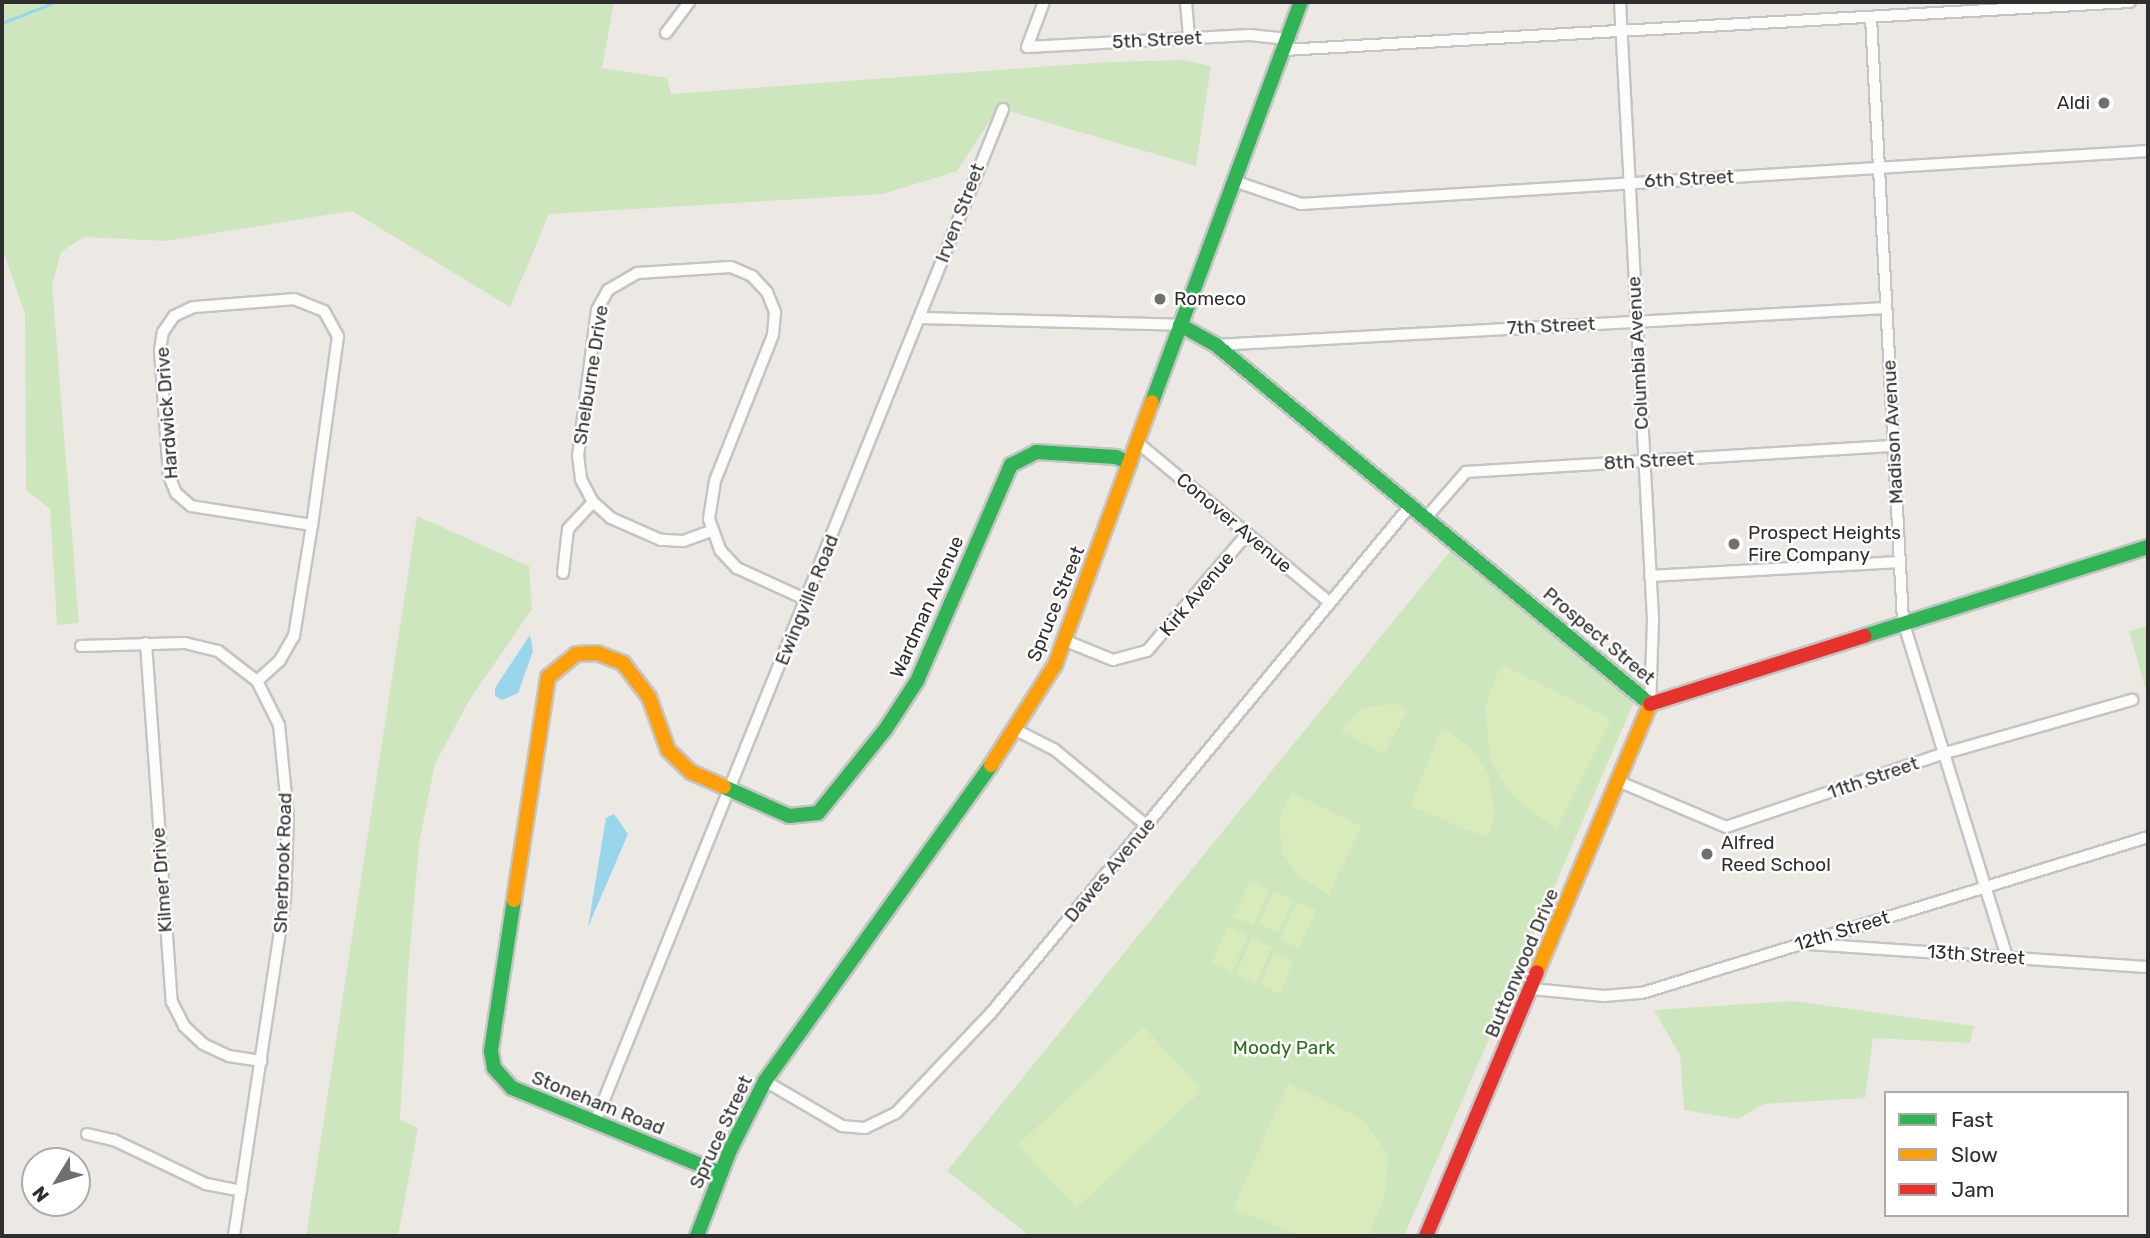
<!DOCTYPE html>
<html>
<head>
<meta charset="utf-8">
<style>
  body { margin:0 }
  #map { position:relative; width:2150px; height:1238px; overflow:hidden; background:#ece8e4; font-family:Rubik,sans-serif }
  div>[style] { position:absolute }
  .green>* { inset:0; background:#cee6be }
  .pitch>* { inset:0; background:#d9eabb; transform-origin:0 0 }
  .water>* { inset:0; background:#99d6ec }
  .stream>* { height:2.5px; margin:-1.25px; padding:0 1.25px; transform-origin:1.25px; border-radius:1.25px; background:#99d6ec }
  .roads { filter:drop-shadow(2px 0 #c5c4c5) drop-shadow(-2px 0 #c5c4c5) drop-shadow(0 2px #c5c4c5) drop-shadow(0 -2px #c5c4c5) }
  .street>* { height:10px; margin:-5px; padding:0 5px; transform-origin:5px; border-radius:5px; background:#fcfcfb }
  .fast>* { height:14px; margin:-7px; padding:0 7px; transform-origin:7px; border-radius:7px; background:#30b455 }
  .slow>* { height:14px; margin:-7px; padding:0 7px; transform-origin:7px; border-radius:7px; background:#ff9f0a }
  .jam>* { height:14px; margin:-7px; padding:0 7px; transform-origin:7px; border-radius:7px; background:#e5322d }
  .dots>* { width:19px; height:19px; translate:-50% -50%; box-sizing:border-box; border:4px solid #fff; border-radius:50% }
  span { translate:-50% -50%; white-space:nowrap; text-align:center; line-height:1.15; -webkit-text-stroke:5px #fff; paint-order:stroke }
  .street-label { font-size:19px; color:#2e2e2e }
  .poi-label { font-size:19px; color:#2e2e2e }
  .right { translate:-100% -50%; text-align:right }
  .left { translate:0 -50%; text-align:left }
  .park-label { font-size:19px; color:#2c6e1b }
  .frame { position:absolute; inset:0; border:4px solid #2e2e2e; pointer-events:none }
  .legend { position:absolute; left:1884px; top:1091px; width:245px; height:126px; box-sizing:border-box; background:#fff; border:2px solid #ababab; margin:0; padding:9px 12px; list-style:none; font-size:21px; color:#2e2e2e }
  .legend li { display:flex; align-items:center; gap:14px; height:35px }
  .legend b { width:35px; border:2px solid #ababab }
  .north { position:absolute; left:21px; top:1147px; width:70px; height:70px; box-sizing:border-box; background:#fff; border:2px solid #ababab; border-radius:50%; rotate:232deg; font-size:19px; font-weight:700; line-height:28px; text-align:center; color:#2e2e2e }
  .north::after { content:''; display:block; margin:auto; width:24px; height:32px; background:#706f6e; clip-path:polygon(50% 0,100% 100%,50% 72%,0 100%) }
</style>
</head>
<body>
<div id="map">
  <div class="green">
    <div style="clip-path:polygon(2px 2px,614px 2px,602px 68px,667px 78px,671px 94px,1107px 62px,1183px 60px,1211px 66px,1196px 166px,998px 108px,957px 171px,883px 194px,549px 214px,510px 307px,352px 211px,165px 241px,84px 237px,61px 252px,52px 285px,79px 623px,57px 625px,50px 509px,26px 490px,25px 314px,2px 247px)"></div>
    <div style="clip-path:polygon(417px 516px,529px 566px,532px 609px,470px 699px,435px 764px,419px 844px,408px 974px,400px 1120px,418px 1128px,398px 1236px,306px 1236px)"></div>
    <div style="clip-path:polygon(1456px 544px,1639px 690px,1404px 1236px,1030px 1236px,947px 1171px)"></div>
    <div style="clip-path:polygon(2148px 626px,2148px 698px,2129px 631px)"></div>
    <div style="clip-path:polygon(1793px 1001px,1974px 1026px,1970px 1043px,1873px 1038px,1865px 1098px,1764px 1104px,1738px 1119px,1684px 1110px,1680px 1055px,1654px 1010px)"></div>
  </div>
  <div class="pitch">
    <div style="clip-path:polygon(1501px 664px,1611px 719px,1556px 829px,1511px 795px,1490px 760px,1485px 707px)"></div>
    <div style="clip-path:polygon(1395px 704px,1408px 710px,1384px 754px,1340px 731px,1361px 708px)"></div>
    <div style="clip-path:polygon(1442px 727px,1473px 749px,1488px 774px,1495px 814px,1488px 838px,1410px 806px)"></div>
    <div style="clip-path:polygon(1292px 793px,1362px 826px,1328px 895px,1296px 874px,1281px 851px,1280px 816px)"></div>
    <div style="left:1249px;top:881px;width:22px;height:39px;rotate:24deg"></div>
    <div style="left:1274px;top:891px;width:21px;height:36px;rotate:25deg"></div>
    <div style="left:1297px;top:902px;width:21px;height:41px;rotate:25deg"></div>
    <div style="left:1228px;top:927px;width:22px;height:40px;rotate:24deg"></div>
    <div style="left:1252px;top:938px;width:22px;height:40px;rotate:24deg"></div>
    <div style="left:1274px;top:953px;width:21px;height:35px;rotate:23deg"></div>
    <div style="left:1144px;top:1027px;width:86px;height:173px;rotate:47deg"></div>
    <div style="clip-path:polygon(1288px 1083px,1363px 1119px,1388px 1155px,1385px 1196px,1368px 1236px,1302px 1236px,1233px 1209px)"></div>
  </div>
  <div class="water">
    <div style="clip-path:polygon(530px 635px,533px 651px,518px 693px,502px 700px,495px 696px,495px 688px)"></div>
    <div style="clip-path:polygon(614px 814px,628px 834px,588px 927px,606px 818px)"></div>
  </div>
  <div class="stream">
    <div style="left:2px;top:23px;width:57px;rotate:-21.6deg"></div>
  </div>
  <div class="roads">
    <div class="street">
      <div style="left:1044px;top:2px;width:48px;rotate:110.7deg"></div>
      <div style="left:1027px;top:47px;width:223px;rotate:-3.1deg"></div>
      <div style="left:1250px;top:35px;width:38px;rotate:6deg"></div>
      <div style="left:1186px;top:2px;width:36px;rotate:85deg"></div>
      <div style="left:1620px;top:2px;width:619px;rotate:86.94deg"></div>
      <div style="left:1653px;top:620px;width:84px;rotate:92deg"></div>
      <div style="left:1871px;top:17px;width:605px;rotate:86.97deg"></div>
      <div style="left:1903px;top:621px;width:353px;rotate:72.8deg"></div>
      <div style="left:666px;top:33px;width:39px;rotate:-53deg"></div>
      <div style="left:1284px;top:50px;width:847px;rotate:-3.25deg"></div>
      <div style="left:1234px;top:181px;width:71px;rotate:18.9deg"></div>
      <div style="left:1301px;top:204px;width:849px;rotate:-3.58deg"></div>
      <div style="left:294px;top:299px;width:32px;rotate:22deg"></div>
      <div style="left:324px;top:311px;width:29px;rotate:61deg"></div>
      <div style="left:338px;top:336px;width:191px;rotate:97.8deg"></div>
      <div style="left:312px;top:525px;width:122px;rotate:-171.1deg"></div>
      <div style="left:191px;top:506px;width:20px;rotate:-139deg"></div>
      <div style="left:176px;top:493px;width:18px;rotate:-112deg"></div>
      <div style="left:169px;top:476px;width:126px;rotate:-94.1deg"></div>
      <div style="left:160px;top:350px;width:18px;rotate:-81deg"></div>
      <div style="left:163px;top:332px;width:19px;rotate:-55deg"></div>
      <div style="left:174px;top:316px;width:21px;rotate:-25deg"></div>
      <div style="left:193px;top:307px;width:101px;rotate:-4.5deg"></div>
      <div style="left:921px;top:318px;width:259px;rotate:1.5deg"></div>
      <div style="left:1216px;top:345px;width:671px;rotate:-3.16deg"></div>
      <div style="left:1137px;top:442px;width:251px;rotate:39.8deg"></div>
      <div style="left:1425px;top:519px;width:62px;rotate:-48.9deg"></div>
      <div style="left:1466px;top:472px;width:429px;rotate:-3.5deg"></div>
      <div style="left:711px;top:531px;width:30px;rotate:160deg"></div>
      <div style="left:683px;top:541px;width:22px;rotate:-177deg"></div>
      <div style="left:661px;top:540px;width:55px;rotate:-156.3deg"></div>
      <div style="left:611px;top:518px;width:24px;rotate:-138deg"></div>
      <div style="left:593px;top:502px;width:26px;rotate:-118deg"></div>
      <div style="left:581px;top:479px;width:23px;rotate:-97deg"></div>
      <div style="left:578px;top:456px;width:147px;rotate:-82.6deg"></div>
      <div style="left:597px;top:310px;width:23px;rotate:-61deg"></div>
      <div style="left:608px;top:290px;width:34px;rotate:-30deg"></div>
      <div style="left:637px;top:273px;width:94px;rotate:-3.7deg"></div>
      <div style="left:731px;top:267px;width:23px;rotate:23deg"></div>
      <div style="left:752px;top:276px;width:22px;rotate:47deg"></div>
      <div style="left:767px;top:292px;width:22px;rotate:68deg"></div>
      <div style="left:775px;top:312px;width:23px;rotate:95deg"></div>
      <div style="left:773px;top:335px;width:157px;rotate:111.7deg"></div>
      <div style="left:715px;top:481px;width:38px;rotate:99deg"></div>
      <div style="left:709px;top:519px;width:33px;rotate:70deg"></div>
      <div style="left:720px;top:550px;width:25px;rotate:47deg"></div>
      <div style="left:737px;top:568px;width:77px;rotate:24.6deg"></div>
      <div style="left:563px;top:573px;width:44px;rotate:-83.5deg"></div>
      <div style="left:568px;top:529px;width:37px;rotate:-47deg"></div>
      <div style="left:1650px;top:576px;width:250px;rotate:-3.2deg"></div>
      <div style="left:1066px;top:641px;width:51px;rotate:22deg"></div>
      <div style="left:1113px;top:660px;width:35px;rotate:-15deg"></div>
      <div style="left:1147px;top:651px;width:154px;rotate:-49.5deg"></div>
      <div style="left:146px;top:643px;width:360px;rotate:85.9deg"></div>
      <div style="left:172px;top:1002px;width:27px;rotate:63deg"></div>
      <div style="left:184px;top:1026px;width:26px;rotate:43deg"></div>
      <div style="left:203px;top:1044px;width:29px;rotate:25deg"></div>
      <div style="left:229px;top:1056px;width:33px;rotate:9deg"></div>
      <div style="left:81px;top:646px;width:104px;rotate:-1.7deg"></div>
      <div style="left:185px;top:643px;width:34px;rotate:14deg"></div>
      <div style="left:218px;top:651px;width:49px;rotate:37.6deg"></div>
      <div style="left:257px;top:681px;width:49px;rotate:63.4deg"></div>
      <div style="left:279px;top:725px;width:92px;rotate:84.4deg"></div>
      <div style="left:288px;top:817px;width:81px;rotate:92.1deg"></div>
      <div style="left:285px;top:898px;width:342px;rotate:98.6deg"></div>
      <div style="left:257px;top:681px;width:31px;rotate:-42deg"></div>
      <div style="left:280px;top:660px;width:28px;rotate:-60deg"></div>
      <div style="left:294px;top:636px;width:112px;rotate:-80.8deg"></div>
      <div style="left:1016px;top:730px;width:44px;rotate:27.1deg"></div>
      <div style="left:1055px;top:750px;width:118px;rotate:39.5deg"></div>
      <div style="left:1620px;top:782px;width:115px;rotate:23deg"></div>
      <div style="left:1726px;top:827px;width:228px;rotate:-18.7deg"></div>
      <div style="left:1942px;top:754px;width:198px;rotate:-15.9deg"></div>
      <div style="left:1810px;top:944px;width:339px;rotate:3.9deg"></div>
      <div style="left:1532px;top:989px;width:72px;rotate:5.6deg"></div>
      <div style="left:1604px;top:996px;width:38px;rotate:-5deg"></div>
      <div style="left:1642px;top:993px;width:530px;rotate:-17.13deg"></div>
      <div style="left:765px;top:1081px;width:89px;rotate:30.3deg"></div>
      <div style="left:842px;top:1126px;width:23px;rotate:5deg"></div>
      <div style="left:865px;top:1128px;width:34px;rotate:-26deg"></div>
      <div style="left:896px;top:1113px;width:138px;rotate:-46.5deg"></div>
      <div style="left:991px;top:1013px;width:658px;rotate:-50.43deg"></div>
      <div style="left:595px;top:1122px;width:1092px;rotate:-68.06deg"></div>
      <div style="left:87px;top:1134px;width:28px;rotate:13deg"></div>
      <div style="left:114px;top:1140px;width:102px;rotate:25.6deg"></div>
      <div style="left:206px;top:1184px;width:36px;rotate:11deg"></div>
    </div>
    <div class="fast">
      <div style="left:1180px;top:325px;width:41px;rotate:29.1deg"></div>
      <div style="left:1216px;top:345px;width:563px;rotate:39.6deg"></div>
      <div style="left:1152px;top:402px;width:427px;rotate:-69.6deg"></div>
      <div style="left:1864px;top:636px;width:298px;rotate:-17.4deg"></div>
      <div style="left:724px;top:787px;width:71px;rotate:24deg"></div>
      <div style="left:789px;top:816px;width:29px;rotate:-6deg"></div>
      <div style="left:818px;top:813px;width:107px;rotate:-51.1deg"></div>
      <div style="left:885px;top:730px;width:59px;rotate:-56.9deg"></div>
      <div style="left:917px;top:681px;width:236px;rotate:-66.5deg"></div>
      <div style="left:1011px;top:465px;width:28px;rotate:-27deg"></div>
      <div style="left:1036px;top:452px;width:80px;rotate:3.6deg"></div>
      <div style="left:1116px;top:457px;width:15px;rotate:23deg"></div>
      <div style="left:514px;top:900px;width:153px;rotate:98.7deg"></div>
      <div style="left:491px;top:1051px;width:17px;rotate:80deg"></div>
      <div style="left:494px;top:1068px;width:27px;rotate:48deg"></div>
      <div style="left:512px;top:1088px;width:225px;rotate:22.2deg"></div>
      <div style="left:697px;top:1236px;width:92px;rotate:-69deg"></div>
      <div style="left:730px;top:1150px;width:77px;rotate:-63.1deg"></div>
      <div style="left:765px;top:1081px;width:388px;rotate:-54.4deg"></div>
    </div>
    <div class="slow">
      <div style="left:991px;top:765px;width:119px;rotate:-57.4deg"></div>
      <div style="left:1055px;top:665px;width:280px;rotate:-69.8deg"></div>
      <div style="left:514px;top:900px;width:226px;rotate:-81.3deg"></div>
      <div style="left:548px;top:677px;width:36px;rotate:-39deg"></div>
      <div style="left:576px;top:654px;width:21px;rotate:-3deg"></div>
      <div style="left:597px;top:653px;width:28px;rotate:21deg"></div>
      <div style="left:623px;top:663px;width:43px;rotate:52.6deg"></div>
      <div style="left:649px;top:697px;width:56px;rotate:70.3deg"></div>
      <div style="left:668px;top:750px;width:32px;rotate:44deg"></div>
      <div style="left:691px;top:772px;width:36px;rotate:24deg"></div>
      <div style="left:1537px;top:972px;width:291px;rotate:-67.1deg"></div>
    </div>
    <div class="jam">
      <div style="left:1650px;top:704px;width:225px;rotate:-17.6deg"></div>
      <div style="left:1426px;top:1236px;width:286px;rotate:-67.2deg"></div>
    </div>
  </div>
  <div class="dots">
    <div style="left:2104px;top:103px;background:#706f6e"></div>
    <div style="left:1160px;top:299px;background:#706f6e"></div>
    <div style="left:1734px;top:544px;background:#706f6e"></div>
    <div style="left:1707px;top:854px;background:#706f6e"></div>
  </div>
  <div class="street-label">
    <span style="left:1157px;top:40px;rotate:-3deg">5th Street</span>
    <span style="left:1689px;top:179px;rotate:-3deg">6th Street</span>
    <span style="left:960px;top:213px;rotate:-69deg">Irven Street</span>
    <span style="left:1551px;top:326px;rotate:-3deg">7th Street</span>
    <span style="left:1638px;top:353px;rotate:-93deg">Columbia Avenue</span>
    <span style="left:591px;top:375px;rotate:-81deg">Shelburne Drive</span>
    <span style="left:167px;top:413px;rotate:-94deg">Hardwick Drive</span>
    <span style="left:1893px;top:432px;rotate:-93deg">Madison Avenue</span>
    <span style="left:1649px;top:461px;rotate:-3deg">8th Street</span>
    <span style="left:1234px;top:523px;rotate:40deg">Conover Avenue</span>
    <span style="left:1197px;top:594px;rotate:-50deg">Kirk Avenue</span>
    <span style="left:807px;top:600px;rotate:-68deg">Ewingville Road</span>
    <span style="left:1056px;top:604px;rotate:-68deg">Spruce Street</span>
    <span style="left:927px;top:607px;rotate:-66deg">Wardman Avenue</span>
    <span style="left:1599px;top:636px;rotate:40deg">Prospect Street</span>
    <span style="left:1873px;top:778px;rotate:-19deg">11th Street</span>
    <span style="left:283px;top:863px;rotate:-88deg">Sherbrook Road</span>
    <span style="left:1110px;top:870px;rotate:-50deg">Dawes Avenue</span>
    <span style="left:162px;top:880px;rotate:-94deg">Kilmer Drive</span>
    <span style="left:1842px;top:931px;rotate:-17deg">12th Street</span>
    <span style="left:1976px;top:955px;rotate:4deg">13th Street</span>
    <span style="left:1522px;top:963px;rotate:-67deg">Buttonwood Drive</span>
    <span style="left:598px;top:1103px;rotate:22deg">Stoneham Road</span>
    <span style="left:721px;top:1132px;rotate:-65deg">Spruce Street</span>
  </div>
  <div class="poi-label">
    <span class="right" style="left:2090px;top:103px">Aldi</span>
    <span class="left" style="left:1174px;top:299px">Romeco</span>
    <span class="left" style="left:1748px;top:544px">Prospect Heights<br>Fire Company</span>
    <span class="left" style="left:1721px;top:854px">Alfred<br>Reed School</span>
  </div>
  <div class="park-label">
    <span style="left:1284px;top:1048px">Moody Park</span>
  </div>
  <div class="frame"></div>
  <ul class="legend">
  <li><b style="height:9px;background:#30b455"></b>Fast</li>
  <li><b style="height:9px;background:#ff9f0a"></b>Slow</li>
  <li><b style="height:9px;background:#e5322d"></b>Jam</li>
  </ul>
  <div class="north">N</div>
</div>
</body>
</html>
